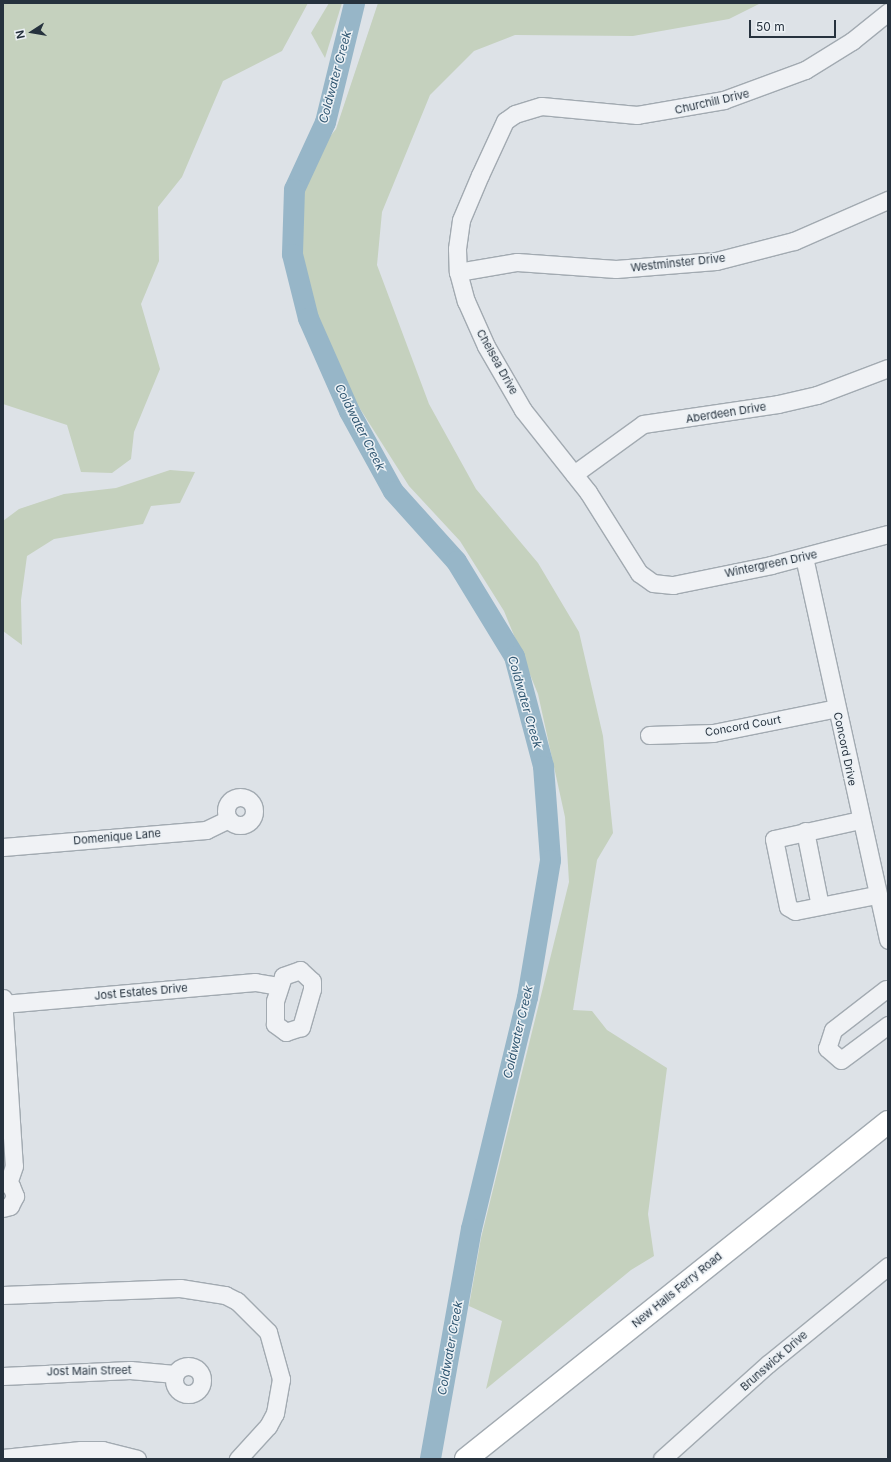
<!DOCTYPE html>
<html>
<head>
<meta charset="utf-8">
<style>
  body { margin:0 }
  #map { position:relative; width:891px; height:1462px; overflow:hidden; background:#dde2e7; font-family:Inter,sans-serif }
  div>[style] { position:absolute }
  .green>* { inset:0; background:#c5d1be }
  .river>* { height:21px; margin:-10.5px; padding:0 10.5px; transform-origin:10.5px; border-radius:10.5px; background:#97b6c8 }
  .roads { filter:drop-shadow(1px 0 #a2aab1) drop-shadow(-1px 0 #a2aab1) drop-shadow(0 1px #a2aab1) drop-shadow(0 -1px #a2aab1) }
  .minor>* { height:17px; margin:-8.5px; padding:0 8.5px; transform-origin:8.5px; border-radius:8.5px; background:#f0f2f5 }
  .minor>.ring { margin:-8.5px; padding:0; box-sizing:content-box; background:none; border:17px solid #f0f2f5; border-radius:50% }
  .major>* { height:22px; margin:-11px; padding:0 11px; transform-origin:11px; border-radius:11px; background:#fff }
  span { translate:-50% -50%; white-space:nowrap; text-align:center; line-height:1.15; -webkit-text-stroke:3px #ecf1f5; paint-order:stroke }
  .street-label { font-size:11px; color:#26323e }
  .water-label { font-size:12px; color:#305772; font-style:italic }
  .frame { position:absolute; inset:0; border:4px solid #26323e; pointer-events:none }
  .north { position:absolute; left:12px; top:12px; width:40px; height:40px; -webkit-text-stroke:3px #ecf1f5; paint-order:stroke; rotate:258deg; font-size:11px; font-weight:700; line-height:16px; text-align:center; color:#26323e }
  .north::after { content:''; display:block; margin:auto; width:14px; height:18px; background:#26323e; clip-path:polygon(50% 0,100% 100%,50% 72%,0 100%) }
  .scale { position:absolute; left:749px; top:20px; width:87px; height:18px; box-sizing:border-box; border:2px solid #26323e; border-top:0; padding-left:5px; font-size:12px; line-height:14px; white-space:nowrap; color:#26323e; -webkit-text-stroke:3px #ecf1f5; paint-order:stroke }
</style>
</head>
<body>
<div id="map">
  <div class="green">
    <div style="clip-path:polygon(3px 3px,308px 3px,282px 51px,223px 81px,182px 177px,158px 207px,159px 261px,141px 304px,160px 369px,134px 432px,131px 459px,112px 473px,81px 472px,67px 425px,3px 404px)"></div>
    <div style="clip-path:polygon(329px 3px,342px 3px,325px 58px,311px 33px)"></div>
    <div style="clip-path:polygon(378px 3px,761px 3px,729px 19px,633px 36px,515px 35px,474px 51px,430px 95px,382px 212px,377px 265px,429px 404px,476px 489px,538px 563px,579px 632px,603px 736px,613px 833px,597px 860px,573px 1010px,592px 1011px,607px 1030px,667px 1068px,648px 1214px,654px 1256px,631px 1270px,486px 1389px,502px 1321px,469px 1306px,481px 1238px,569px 882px,565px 817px,538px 694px,504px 611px,460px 541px,409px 486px,352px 396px,319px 334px,298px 273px,295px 234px,303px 185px,324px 144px,336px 129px)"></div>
    <div style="clip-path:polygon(170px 470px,195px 472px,180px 503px,151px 506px,143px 524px,54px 539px,27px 556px,21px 600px,22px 645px,3px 631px,3px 521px,19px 509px,64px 494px,116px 488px)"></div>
  </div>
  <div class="river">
    <div style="left:354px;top:3px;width:122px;rotate:103.7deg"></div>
    <div style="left:325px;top:122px;width:74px;rotate:114.8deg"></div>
    <div style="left:294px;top:189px;width:65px;rotate:91.8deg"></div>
    <div style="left:292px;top:254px;width:66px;rotate:76deg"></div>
    <div style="left:308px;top:318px;width:102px;rotate:66.2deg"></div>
    <div style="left:349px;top:411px;width:91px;rotate:61.2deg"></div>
    <div style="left:393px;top:491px;width:94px;rotate:48deg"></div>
    <div style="left:456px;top:561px;width:111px;rotate:58.6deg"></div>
    <div style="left:514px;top:656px;width:114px;rotate:75.2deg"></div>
    <div style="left:543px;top:766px;width:94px;rotate:85.7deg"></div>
    <div style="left:550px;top:860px;width:139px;rotate:99.5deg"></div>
    <div style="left:527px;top:997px;width:238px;rotate:103.6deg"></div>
    <div style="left:471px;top:1228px;width:235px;rotate:100.1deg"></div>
  </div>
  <div class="roads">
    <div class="minor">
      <div style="left:888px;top:12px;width:46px;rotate:141.1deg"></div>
      <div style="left:852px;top:41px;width:55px;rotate:148.3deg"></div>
      <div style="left:805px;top:70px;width:86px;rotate:159.7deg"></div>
      <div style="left:724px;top:100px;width:88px;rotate:170.2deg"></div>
      <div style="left:637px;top:115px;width:96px;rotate:-174.6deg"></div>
      <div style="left:541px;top:106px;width:27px;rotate:163deg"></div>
      <div style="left:515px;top:114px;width:12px;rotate:145deg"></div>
      <div style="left:505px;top:121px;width:60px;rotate:114.8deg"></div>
      <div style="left:480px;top:175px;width:49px;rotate:112.9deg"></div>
      <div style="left:461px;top:220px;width:29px;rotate:98deg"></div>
      <div style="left:457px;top:249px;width:23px;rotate:88deg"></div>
      <div style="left:458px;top:272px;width:30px;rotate:75deg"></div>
      <div style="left:466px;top:301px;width:49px;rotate:66deg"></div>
      <div style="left:486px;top:346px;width:74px;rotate:60deg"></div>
      <div style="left:523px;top:410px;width:105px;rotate:51.6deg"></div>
      <div style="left:588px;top:492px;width:96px;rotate:57.8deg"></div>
      <div style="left:639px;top:573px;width:17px;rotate:36deg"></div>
      <div style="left:653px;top:583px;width:20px;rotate:6deg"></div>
      <div style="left:673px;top:585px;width:100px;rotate:-11.5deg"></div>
      <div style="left:771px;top:565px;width:121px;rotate:-14.8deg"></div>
      <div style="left:458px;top:272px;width:60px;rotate:-9.6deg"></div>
      <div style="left:517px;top:262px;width:99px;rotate:4deg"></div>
      <div style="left:616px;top:269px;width:100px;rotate:-4.6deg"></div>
      <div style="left:716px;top:261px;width:81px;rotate:-14.4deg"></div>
      <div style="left:794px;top:241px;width:103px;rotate:-23.6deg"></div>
      <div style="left:574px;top:474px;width:85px;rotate:-35.9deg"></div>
      <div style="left:643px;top:424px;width:136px;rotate:-8.4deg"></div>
      <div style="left:778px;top:404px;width:40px;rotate:-13deg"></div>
      <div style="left:817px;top:395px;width:76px;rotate:-20.8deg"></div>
      <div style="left:804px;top:557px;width:392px;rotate:77.6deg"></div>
      <div style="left:649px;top:735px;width:64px;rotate:-1.8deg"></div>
      <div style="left:713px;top:733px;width:126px;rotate:-11.4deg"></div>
      <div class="ring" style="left:226px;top:797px;width:11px;height:11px"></div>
      <div style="left:860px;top:820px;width:88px;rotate:167.5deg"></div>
      <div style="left:774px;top:839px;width:69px;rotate:78.4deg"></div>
      <div style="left:788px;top:907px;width:8px;rotate:30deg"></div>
      <div style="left:795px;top:911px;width:83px;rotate:-11.2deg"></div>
      <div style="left:805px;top:831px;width:76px;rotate:78.7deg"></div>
      <div style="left:3px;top:847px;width:204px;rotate:-4.8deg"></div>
      <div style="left:206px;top:830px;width:25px;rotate:-26deg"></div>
      <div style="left:300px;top:970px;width:16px;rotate:43deg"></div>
      <div style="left:312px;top:981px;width:8px;rotate:90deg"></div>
      <div style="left:312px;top:989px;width:40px;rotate:106deg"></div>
      <div style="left:301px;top:1027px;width:16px;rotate:162deg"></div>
      <div style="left:286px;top:1032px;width:14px;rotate:-144deg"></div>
      <div style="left:275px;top:1024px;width:23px;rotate:-90deg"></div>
      <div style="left:275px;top:1001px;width:26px;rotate:-72deg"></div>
      <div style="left:283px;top:976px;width:18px;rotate:-19deg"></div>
      <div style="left:886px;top:989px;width:67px;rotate:142.3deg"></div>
      <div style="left:833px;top:1030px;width:19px;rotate:108deg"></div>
      <div style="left:827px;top:1048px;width:18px;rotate:41deg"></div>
      <div style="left:841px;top:1060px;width:59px;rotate:-36.7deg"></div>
      <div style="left:3px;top:998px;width:168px;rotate:86.3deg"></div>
      <div style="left:14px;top:1166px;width:18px;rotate:109deg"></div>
      <div style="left:3px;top:1004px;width:253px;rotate:-5deg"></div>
      <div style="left:255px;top:982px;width:23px;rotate:10deg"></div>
      <div style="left:3px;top:1182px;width:9px;rotate:27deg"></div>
      <div style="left:11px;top:1186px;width:11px;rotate:68deg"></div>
      <div style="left:15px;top:1196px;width:11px;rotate:117deg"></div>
      <div style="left:10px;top:1206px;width:7px;rotate:164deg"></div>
      <div style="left:3px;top:1295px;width:177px;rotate:-2.3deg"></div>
      <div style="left:180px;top:1288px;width:46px;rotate:8.8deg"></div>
      <div style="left:225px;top:1295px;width:13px;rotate:27deg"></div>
      <div style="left:237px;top:1301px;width:44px;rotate:45deg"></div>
      <div style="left:268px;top:1332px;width:49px;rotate:74.5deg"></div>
      <div style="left:281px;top:1379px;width:35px;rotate:100deg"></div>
      <div style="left:275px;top:1413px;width:15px;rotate:118deg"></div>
      <div style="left:268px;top:1426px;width:45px;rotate:132.3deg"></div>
      <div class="ring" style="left:174px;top:1366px;width:11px;height:11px"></div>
      <div style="left:3px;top:1376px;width:127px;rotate:-2.7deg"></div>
      <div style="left:130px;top:1370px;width:45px;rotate:5.1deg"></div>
      <div style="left:3px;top:1458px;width:78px;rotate:-5.9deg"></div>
      <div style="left:81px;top:1450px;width:21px"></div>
      <div style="left:102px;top:1450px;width:36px;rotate:14deg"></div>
      <div style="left:662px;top:1459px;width:142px;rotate:-41.9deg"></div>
      <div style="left:768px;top:1364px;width:155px;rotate:-39.2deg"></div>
    </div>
    <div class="major">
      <div style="left:466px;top:1459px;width:540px;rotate:-38.61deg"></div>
    </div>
  </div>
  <div class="street-label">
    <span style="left:712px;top:102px;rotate:-13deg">Churchill Drive</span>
    <span style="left:678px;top:263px;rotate:-6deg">Westminster Drive</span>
    <span style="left:497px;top:362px;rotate:61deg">Chelsea Drive</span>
    <span style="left:726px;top:413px;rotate:-9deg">Aberdeen Drive</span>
    <span style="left:771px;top:564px;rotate:-12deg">Wintergreen Drive</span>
    <span style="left:743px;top:726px;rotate:-10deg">Concord Court</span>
    <span style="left:845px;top:749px;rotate:78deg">Concord Drive</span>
    <span style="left:117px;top:837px;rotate:-5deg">Domenique Lane</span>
    <span style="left:141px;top:992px;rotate:-5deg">Jost Estates Drive</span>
    <span style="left:677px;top:1290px;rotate:-39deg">New Halls Ferry Road</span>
    <span style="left:774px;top:1361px;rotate:-41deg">Brunswick Drive</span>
    <span style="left:89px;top:1371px;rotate:-1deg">Jost Main Street</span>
  </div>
  <div class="water-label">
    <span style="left:335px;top:77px;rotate:-75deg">Coldwater Creek</span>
    <span style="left:360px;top:427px;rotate:63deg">Coldwater Creek</span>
    <span style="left:525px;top:702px;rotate:74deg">Coldwater Creek</span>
    <span style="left:518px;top:1032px;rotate:-77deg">Coldwater Creek</span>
    <span style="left:450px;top:1348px;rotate:-80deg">Coldwater Creek</span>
  </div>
  <div class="frame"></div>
  <div class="north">N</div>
  <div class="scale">50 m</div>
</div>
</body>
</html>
